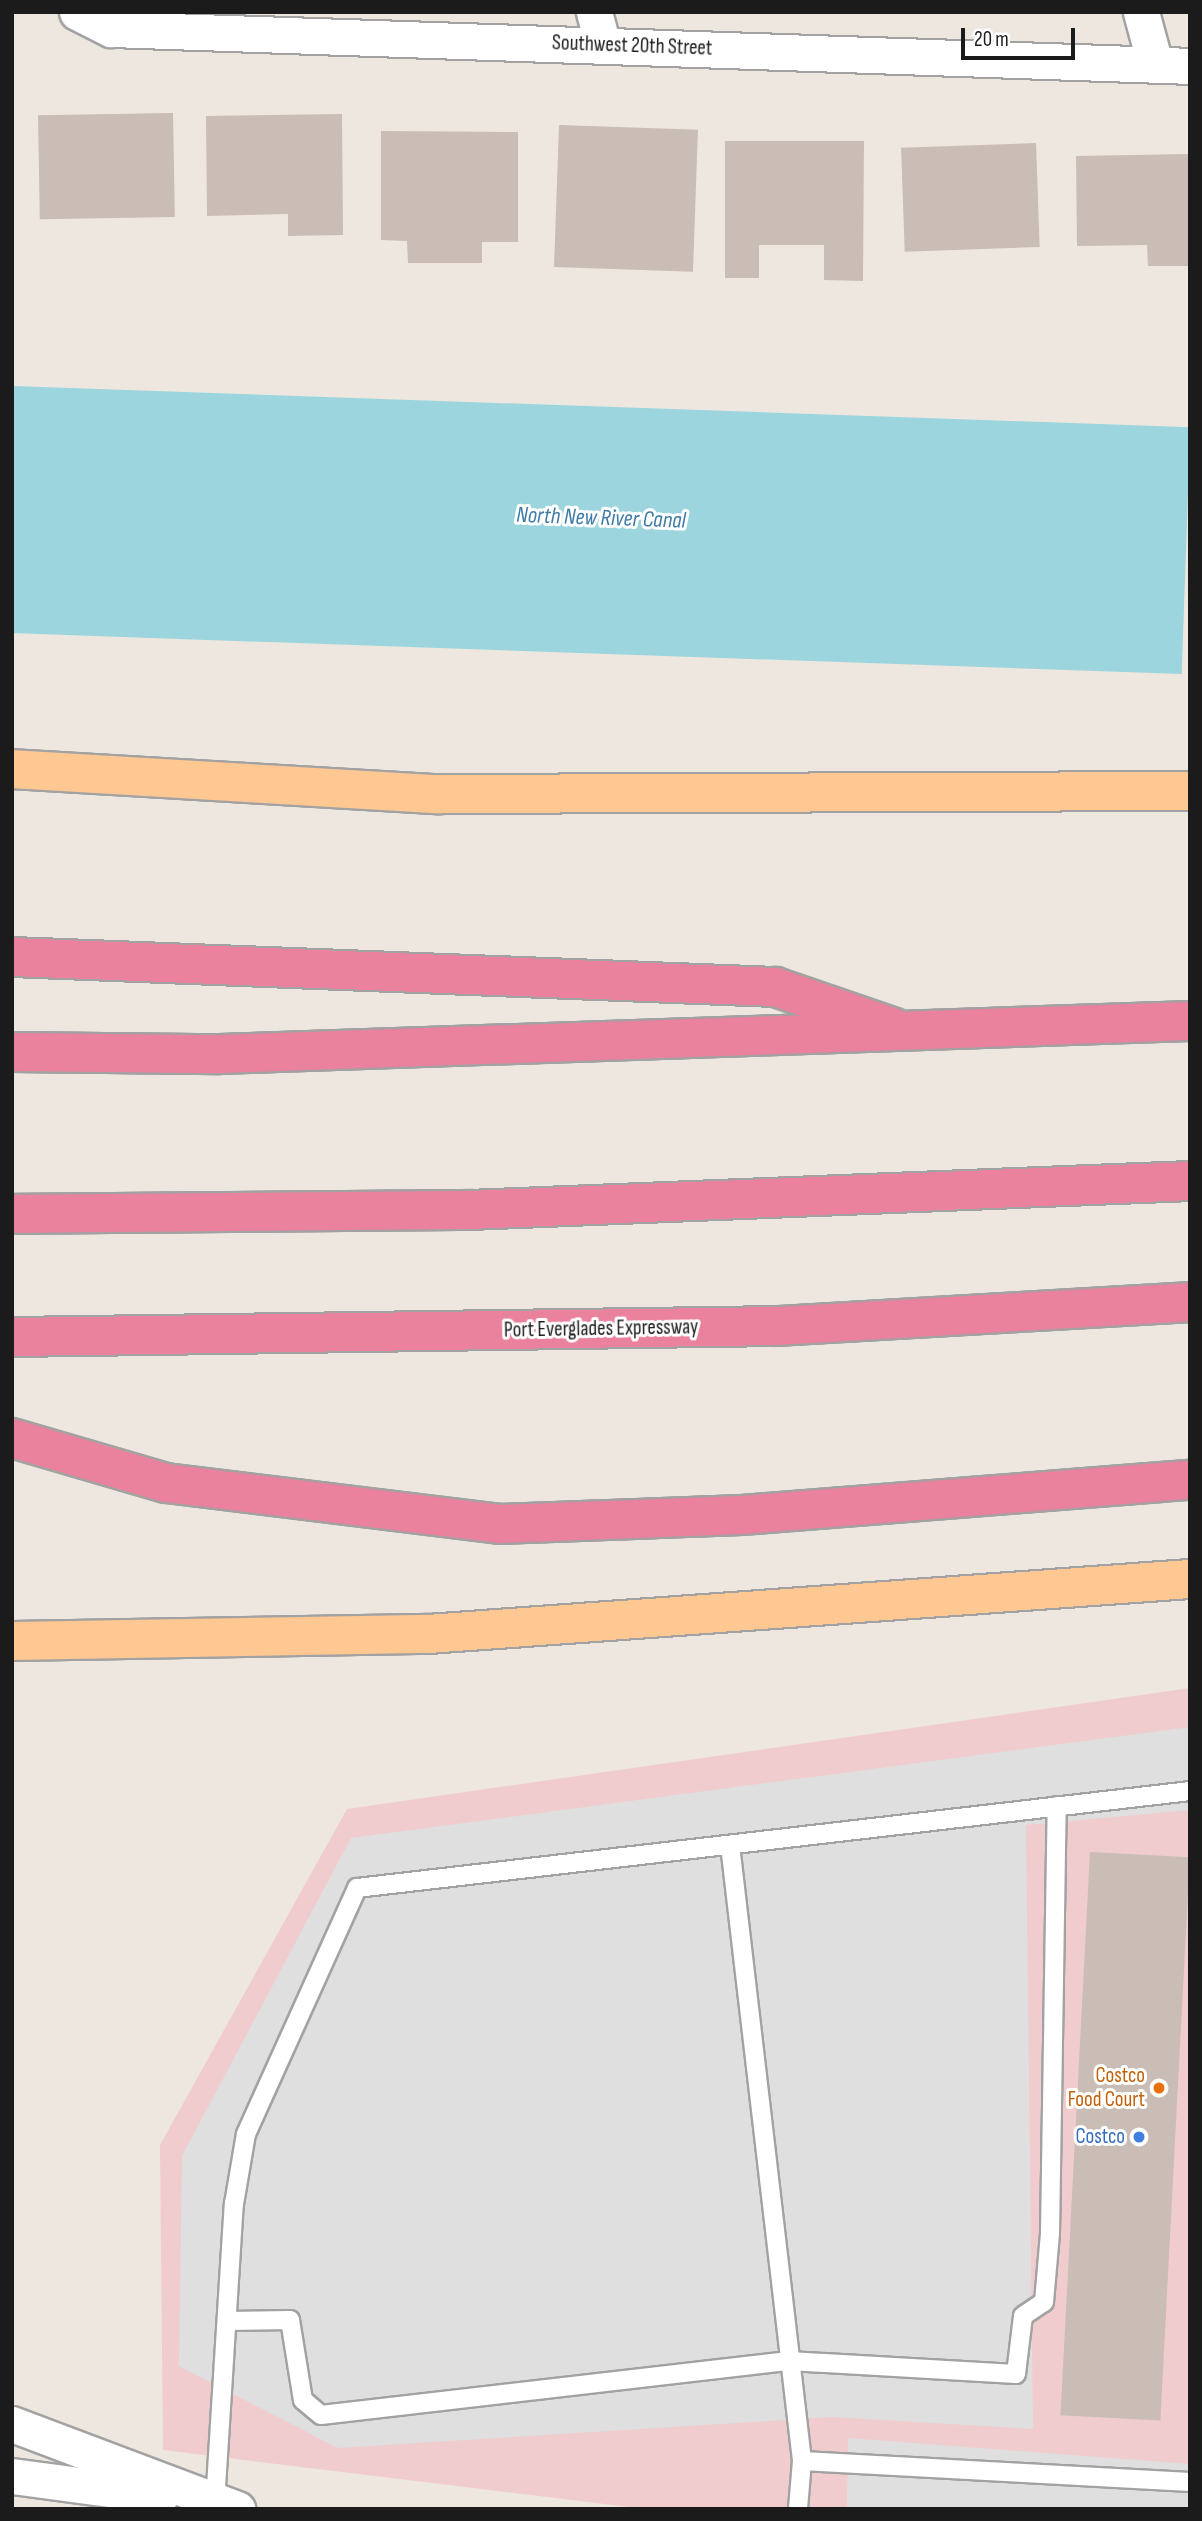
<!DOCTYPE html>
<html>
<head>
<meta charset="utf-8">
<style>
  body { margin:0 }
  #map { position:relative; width:1202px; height:2521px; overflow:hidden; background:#ede7df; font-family:"Sofia Sans Condensed",sans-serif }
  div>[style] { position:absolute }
  .commercial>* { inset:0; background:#f0ccce }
  .parking>* { inset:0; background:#dfdfdf }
  .water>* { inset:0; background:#9cd5de; transform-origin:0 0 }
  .building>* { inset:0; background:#c9bdb5; transform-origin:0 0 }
  .roads { filter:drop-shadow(2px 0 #a2a2a2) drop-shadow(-2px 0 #a2a2a2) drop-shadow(0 2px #a2a2a2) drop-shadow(0 -2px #a2a2a2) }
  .lane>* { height:18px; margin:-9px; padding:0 9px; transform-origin:9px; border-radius:9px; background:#fff }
  .street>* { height:35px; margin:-17.5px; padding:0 17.5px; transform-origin:17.5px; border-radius:17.5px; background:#fff }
  .primary>* { height:38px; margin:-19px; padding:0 19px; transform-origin:19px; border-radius:19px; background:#ffc792 }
  .highway>* { height:38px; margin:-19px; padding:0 19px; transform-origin:19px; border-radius:19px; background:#ea819d }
  .dots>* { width:19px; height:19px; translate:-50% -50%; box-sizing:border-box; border:4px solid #fff; border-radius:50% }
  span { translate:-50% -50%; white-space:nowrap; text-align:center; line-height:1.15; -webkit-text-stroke:6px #fff; paint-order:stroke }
  .street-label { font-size:21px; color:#1b1b1b }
  .food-label { font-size:21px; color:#c56008 }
  .right { translate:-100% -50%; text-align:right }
  .shop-label { font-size:21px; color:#366cbe }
  .water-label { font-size:23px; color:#407ca6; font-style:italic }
  .frame { position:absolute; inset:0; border:14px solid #1b1b1b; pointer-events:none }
  .scale { position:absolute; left:961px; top:28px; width:114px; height:32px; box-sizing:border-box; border:4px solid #1b1b1b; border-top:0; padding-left:9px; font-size:21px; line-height:24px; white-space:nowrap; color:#1b1b1b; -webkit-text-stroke:5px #fff; paint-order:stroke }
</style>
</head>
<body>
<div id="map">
  <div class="commercial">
    <div style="clip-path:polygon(1190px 1688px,1190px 2509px,645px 2509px,163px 2450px,160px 2145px,347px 1809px)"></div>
  </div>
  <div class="parking">
    <div style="clip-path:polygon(1190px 1727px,1190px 1810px,1026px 1825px,1033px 2429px,832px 2417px,338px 2448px,179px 2366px,182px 2156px,351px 1838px)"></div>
    <div style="clip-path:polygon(848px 2438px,1190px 2464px,1190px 2509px,847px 2509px)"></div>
  </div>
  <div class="water">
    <div style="left:12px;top:386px;width:1179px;height:247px;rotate:2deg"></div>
  </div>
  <div class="building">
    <div style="left:173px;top:113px;width:104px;height:135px;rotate:89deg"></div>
    <div style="clip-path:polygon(342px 114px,343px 235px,288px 236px,288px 214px,207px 216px,206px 116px)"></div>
    <div style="left:559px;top:125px;width:139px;height:142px;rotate:2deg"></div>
    <div style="clip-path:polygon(381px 131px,518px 132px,518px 242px,482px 242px,482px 263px,408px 263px,407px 241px,381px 240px)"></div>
    <div style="clip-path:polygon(725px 141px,864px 141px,863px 281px,824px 280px,824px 245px,759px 245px,759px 278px,725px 278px)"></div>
    <div style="left:1036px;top:143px;width:104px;height:135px;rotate:88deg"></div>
    <div style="clip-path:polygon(1190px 154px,1190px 266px,1148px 266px,1147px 245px,1077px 246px,1076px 156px)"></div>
    <div style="left:1090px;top:1852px;width:100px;height:564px;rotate:3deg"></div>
  </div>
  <div class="roads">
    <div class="lane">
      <div style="left:730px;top:1845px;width:620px;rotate:83.33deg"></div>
      <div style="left:802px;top:2461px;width:48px;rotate:94.8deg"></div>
      <div style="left:229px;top:2321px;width:61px;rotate:-0.9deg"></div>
      <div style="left:290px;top:2320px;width:81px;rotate:80.8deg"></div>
      <div style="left:303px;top:2400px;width:23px;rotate:40deg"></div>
      <div style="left:321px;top:2415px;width:471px;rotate:-6.6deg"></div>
      <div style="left:789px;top:2361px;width:227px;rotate:3.3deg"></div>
      <div style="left:1016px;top:2374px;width:58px;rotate:-83.1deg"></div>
      <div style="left:1023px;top:2316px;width:25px;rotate:-34deg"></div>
      <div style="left:1044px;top:2302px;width:69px;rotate:-85deg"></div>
      <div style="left:1050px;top:2233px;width:427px;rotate:-89.1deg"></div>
      <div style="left:802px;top:2461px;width:389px;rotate:3.1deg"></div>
      <div style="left:215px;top:2503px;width:300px;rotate:-86.4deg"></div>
      <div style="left:234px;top:2204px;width:71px;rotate:-80.3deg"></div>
      <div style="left:246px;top:2134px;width:270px;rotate:-65.7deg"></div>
      <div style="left:357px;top:1888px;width:839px;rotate:-6.64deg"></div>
    </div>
    <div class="street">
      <div style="left:77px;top:12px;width:38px;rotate:27deg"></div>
      <div style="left:111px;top:29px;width:1080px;rotate:1.96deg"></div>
      <div style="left:594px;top:12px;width:34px;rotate:75deg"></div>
      <div style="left:1141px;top:12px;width:54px;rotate:74.9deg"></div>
      <div style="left:12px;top:2424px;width:241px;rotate:20.7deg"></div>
      <div style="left:12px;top:2476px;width:150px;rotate:7.6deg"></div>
    </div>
    <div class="primary">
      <div style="left:12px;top:769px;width:428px;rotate:3.4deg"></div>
      <div style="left:439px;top:794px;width:751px;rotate:-0.23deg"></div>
      <div style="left:12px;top:1641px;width:416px;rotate:-1deg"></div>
      <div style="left:428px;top:1634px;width:764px;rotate:-4.13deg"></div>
    </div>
    <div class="highway">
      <div style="left:12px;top:957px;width:764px;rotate:2.25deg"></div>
      <div style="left:775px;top:987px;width:124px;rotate:18.9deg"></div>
      <div style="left:12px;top:1052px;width:208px;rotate:0.6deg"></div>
      <div style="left:220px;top:1054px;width:971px;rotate:-1.95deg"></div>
      <div style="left:12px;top:1214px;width:457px;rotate:-0.5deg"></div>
      <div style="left:469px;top:1210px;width:722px;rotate:-2.3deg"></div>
      <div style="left:12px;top:1337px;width:765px;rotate:-0.82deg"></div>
      <div style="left:777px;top:1326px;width:414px;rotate:-3.3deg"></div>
      <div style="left:12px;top:1438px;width:160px;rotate:16.3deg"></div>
      <div style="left:166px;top:1483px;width:336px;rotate:7deg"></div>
      <div style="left:499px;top:1524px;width:243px;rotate:-2.1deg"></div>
      <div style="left:742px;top:1515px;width:449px;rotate:-4.5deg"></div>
    </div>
  </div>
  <div class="dots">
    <div style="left:1159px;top:2088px;background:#e8710a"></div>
    <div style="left:1139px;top:2137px;background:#3f7fe0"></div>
  </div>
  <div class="street-label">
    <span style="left:632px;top:46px;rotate:2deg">Southwest 20th Street</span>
    <span style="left:601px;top:1329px;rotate:-1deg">Port Everglades Expressway</span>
  </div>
  <div class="food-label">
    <span class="right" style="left:1145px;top:2088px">Costco<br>Food Court</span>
  </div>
  <div class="shop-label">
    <span class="right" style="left:1125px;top:2137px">Costco</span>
  </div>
  <div class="water-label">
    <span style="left:601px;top:518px;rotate:2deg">North New River Canal</span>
  </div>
  <div class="frame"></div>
  <div class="scale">20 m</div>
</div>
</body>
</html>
